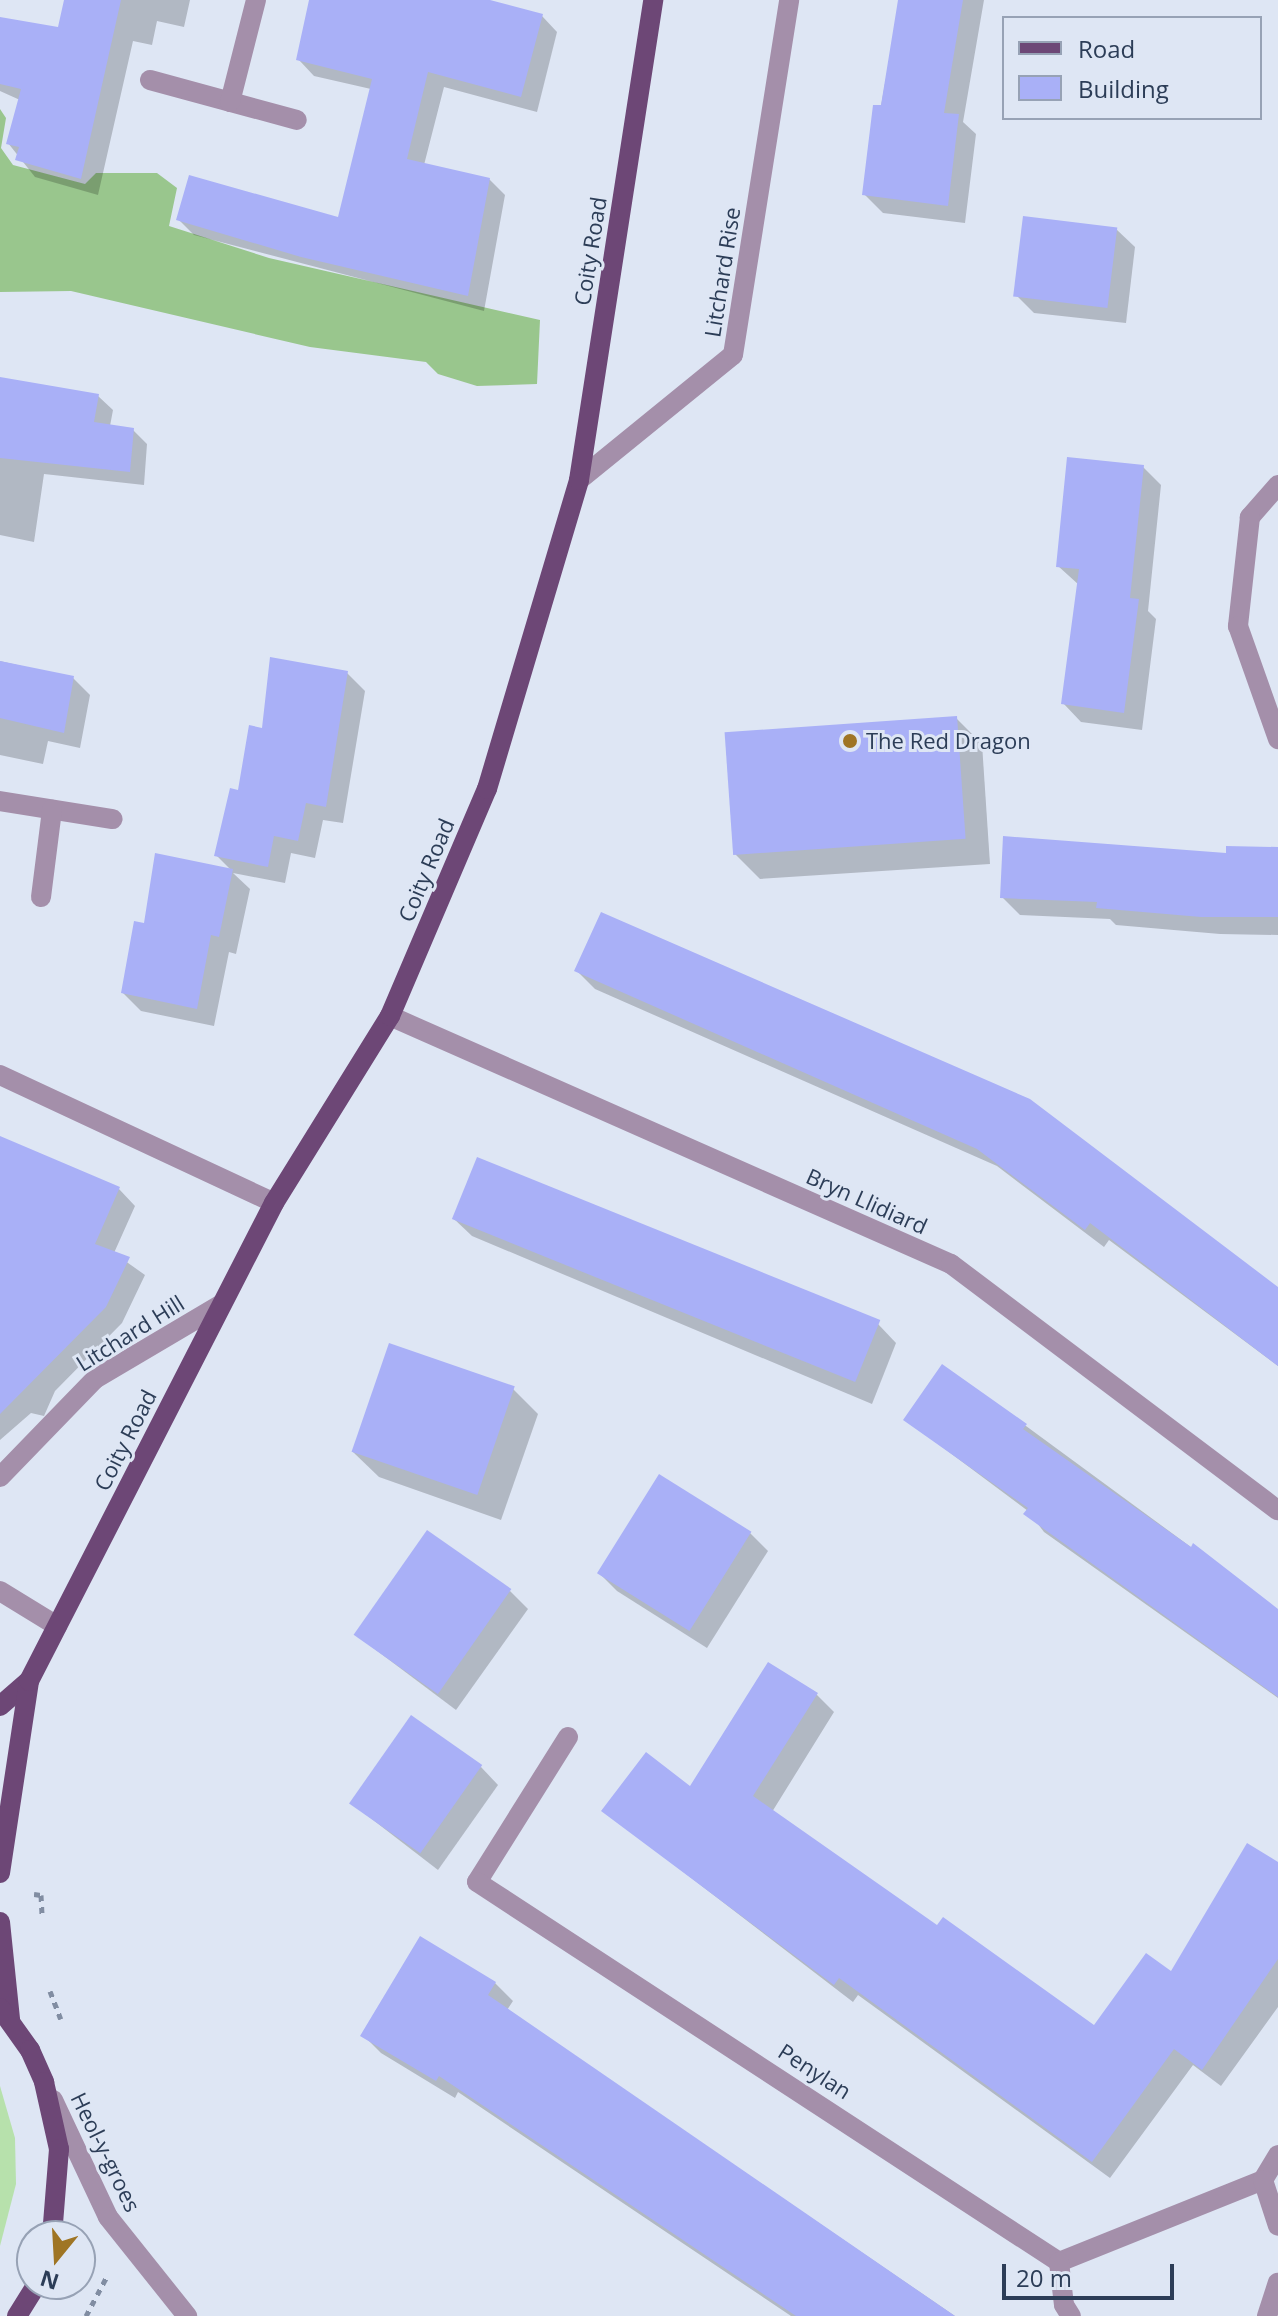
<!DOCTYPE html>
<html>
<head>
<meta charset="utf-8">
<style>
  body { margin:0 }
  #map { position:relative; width:1278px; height:2316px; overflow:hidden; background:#dee6f4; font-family:"Open Sans",sans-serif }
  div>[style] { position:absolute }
  .green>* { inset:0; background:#b7e1ac }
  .forest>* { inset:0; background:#99c68d }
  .shadow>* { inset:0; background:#0003 }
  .building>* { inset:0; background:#a9b0f7; transform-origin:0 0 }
  .path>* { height:5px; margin-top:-2.5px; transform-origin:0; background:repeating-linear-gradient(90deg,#818da2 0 6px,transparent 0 12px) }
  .minor>* { height:20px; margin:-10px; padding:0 10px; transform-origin:10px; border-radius:10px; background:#a48faa }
  .major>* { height:20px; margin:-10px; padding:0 10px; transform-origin:10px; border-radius:10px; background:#6d4776 }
  .dots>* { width:22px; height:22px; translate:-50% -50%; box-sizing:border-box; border:4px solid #dee6f4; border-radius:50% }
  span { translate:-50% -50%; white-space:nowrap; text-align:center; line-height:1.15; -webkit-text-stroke:6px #dee6f4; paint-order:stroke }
  .street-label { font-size:22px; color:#2c3d57 }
  .poi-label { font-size:22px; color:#2c3d57 }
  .left { translate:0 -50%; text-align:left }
  .legend { position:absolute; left:1002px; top:16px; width:260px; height:104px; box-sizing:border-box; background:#dee6f4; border:2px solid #97a2b5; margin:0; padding:10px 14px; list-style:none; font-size:24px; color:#2c3d57 }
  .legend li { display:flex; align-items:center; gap:16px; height:40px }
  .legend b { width:40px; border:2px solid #97a2b5 }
  .north { position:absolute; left:16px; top:2220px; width:80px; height:80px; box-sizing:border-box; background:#dee6f4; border:2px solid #97a2b5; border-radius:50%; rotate:198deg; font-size:22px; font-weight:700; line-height:32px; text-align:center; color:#2c3d57 }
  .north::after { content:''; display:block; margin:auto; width:28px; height:36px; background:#9f7524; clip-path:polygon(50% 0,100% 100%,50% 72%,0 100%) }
  .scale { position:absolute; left:1002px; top:2264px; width:172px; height:36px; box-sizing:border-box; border:4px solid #2c3d57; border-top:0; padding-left:10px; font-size:24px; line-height:28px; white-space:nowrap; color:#2c3d57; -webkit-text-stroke:6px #dee6f4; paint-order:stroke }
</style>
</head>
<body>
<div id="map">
  <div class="green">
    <div style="clip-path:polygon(0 2086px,15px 2138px,16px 2184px,0 2246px)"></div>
  </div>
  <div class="forest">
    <div style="clip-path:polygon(0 109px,6px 118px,1px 148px,13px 165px,85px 184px,96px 173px,157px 173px,177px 188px,169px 226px,269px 258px,540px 320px,537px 384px,477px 386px,438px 374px,426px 362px,310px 347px,71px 291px,0 292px)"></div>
  </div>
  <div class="shadow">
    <div style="clip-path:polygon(66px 0,190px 0,184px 27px,157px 21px,152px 45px,133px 41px,98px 195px,35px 177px,8px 143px,20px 100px,0 91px,0 19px,60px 29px)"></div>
    <div style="clip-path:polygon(311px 0,482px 0,542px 16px,557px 32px,537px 112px,444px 87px,424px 165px,489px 179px,505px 195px,484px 311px,194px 235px,178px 219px,340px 220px,371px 89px,314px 76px,299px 60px)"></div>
    <div style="clip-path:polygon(900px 0,984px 0,963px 122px,976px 134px,965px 223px,883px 213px,865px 195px)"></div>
    <div style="clip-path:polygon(1116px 229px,1135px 247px,1126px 323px,1034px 313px,1016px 295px)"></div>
    <div style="clip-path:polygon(0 379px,98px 396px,113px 410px,110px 426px,133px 430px,147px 444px,144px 485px,44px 474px,34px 542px,0 535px)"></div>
    <div style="clip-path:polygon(1143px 467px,1161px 485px,1148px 611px,1156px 619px,1142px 730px,1081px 722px,1063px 703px,1079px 585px,1058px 566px)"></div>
    <div style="clip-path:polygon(0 661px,73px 678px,90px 695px,80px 748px,48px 741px,43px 764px,0 755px)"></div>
    <div style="clip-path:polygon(347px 673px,365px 691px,343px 823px,323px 820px,315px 858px,291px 853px,285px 883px,233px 873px,250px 889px,236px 954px,229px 952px,214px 1026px,141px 1011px,123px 993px,145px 925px,232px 871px,216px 855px,263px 731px)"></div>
    <div style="clip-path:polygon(956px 718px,982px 744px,990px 864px,760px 879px,734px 853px)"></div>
    <div style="clip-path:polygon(1278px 849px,1278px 935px,1220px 934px,1116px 925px,1110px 919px,1020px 915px,1002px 897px)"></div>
    <div style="clip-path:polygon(602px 914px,1278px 1289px,1278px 1366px,1109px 1240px,1104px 1247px,997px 1166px,595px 989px,577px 971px)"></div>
    <div style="clip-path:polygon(0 1138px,119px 1189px,135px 1206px,114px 1253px,145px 1275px,122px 1323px,55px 1391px,44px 1416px,31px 1413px,0 1440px)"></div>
    <div style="clip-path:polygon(453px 1218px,878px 1324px,896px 1343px,872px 1404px,472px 1236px)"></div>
    <div style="clip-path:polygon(512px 1388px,538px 1414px,501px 1520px,379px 1477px,353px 1452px)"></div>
    <div style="clip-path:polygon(906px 1420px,1026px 1426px,1278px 1611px,1278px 1698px,1044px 1532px,1028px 1511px)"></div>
    <div style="clip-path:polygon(750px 1533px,768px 1551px,707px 1648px,617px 1591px,599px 1573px)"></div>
    <div style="clip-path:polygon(510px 1591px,528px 1609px,456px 1710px,356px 1635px)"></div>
    <div style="clip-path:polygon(816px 1694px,834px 1712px,772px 1812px,938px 1928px,1094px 2027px,1171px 1974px,1278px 1864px,1278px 2007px,1221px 2086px,1193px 2065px,1110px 2178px,858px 1995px,853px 2002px,604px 1811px,690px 1789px)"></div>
    <div style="clip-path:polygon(481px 1767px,498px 1785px,438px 1870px,351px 1803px)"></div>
    <div style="clip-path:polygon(495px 1983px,513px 2001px,507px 2010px,955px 2316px,791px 2316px,458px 2092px,455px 2098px,381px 2053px,363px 2035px)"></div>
  </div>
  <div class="building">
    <div style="clip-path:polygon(64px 0,121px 0,81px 179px,15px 160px,19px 147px,6px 144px,21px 89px,0 84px,0 17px,58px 27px)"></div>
    <div style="clip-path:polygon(309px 0,490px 0,543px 14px,521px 97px,428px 72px,407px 159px,490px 178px,468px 296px,301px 257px,176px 220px,189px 175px,338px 217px,372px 79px,296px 60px)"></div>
    <div style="clip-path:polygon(898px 0,963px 0,944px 113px,959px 114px,948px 206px,862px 195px,873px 105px,881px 105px)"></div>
    <div style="left:1023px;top:216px;width:95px;height:81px;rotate:7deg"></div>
    <div style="clip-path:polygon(0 377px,99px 394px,94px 422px,134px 428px,130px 472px,0 458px)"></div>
    <div style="clip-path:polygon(1067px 457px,1144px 465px,1130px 598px,1139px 599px,1124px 713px,1061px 704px,1079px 569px,1056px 567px)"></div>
    <div style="clip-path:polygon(270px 657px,348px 671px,326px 807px,306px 803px,298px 841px,274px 836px,268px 867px,214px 856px,230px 788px,238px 790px,249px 725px,262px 728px)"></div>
    <div style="clip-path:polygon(0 661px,74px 676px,64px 733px,0 718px)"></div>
    <div style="left:957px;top:716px;width:123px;height:233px;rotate:86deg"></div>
    <div style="clip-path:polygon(1003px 836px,1226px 853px,1226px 846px,1278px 847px,1278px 917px,1201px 917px,1096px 908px,1097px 902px,1000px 898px)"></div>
    <div style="clip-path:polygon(155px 853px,233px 869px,219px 937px,211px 935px,197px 1009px,121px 993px,134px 921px,144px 923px)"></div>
    <div style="clip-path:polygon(601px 912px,1030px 1099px,1278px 1287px,1278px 1366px,1090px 1223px,1085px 1230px,977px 1149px,574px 971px)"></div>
    <div style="clip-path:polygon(0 1136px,120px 1187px,95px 1244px,130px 1257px,106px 1307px,0 1414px)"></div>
    <div style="left:477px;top:1157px;width:435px;height:67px;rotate:22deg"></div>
    <div style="left:389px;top:1343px;width:133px;height:115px;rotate:19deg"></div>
    <div style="clip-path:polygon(942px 1364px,1027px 1424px,1023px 1429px,1191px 1547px,1193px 1543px,1278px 1609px,1278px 1697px,1023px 1514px,1028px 1508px,903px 1420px)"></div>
    <div style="left:659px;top:1474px;width:109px;height:117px;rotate:32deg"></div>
    <div style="left:427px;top:1530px;width:103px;height:128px;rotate:35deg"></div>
    <div style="clip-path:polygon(768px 1662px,818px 1693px,753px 1796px,937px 1925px,943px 1917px,1094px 2025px,1146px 1953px,1171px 1971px,1247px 1843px,1278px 1862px,1278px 1959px,1202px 2070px,1174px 2049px,1092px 2162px,839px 1978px,834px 1985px,601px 1811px,646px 1752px,690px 1786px)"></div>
    <div style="left:411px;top:1715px;width:87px;height:108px;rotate:35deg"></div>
    <div style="clip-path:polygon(420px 1936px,496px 1982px,488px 1995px,955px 2316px,796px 2316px,439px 2076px,436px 2081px,360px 2036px)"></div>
  </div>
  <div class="path">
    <div style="left:34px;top:1894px;width:7px;rotate:8deg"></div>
    <div style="left:41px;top:1895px;width:19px;rotate:87deg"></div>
    <div style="left:50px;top:1991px;width:30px;rotate:69deg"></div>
    <div style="left:86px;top:2316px;width:43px;rotate:-62.2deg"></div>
  </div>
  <div class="minor">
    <div style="left:150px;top:80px;width:152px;rotate:15.2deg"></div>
    <div style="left:230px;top:102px;width:105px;rotate:-75.7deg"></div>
    <div style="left:579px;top:480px;width:198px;rotate:-39.1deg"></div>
    <div style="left:733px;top:355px;width:359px;rotate:-81deg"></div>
    <div style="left:1278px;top:485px;width:43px;rotate:131.2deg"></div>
    <div style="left:1250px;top:517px;width:110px;rotate:96.3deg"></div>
    <div style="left:1238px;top:626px;width:120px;rotate:70.5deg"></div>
    <div style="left:0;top:801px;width:114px;rotate:9.1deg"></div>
    <div style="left:41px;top:897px;width:88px;rotate:-82.8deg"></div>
    <div style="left:390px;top:1016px;width:613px;rotate:23.85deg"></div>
    <div style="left:951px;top:1264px;width:409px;rotate:37deg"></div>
    <div style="left:0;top:1075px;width:302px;rotate:25deg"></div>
    <div style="left:0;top:1477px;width:136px;rotate:-45.9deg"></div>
    <div style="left:95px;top:1379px;width:147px;rotate:-30.6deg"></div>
    <div style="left:0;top:1591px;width:67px;rotate:31.6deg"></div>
    <div style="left:568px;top:1737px;width:171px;rotate:122.1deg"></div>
    <div style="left:477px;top:1882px;width:695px;rotate:33.14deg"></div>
    <div style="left:1059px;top:2262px;width:220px;rotate:-21.9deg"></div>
    <div style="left:1263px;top:2180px;width:29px;rotate:-59deg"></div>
    <div style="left:53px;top:2100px;width:129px;rotate:64.8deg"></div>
    <div style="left:108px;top:2217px;width:127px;rotate:51.4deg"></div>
    <div style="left:1263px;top:2180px;width:48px;rotate:71.9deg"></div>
    <div style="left:1059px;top:2262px;width:43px;rotate:83.4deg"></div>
    <div style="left:1064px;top:2305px;width:13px;rotate:58deg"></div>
    <div style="left:1267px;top:2316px;width:35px;rotate:-72deg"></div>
  </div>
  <div class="major">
    <div style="left:0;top:1706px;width:38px;rotate:-41deg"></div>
    <div style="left:0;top:1873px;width:194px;rotate:-81.4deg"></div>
    <div style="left:29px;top:1681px;width:537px;rotate:-62.86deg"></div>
    <div style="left:274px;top:1203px;width:220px;rotate:-58.2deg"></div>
    <div style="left:390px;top:1016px;width:247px;rotate:-66.9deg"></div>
    <div style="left:487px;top:789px;width:322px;rotate:-73.4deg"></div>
    <div style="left:579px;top:480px;width:486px;rotate:-81.2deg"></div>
    <div style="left:0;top:1922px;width:98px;rotate:84.1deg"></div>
    <div style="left:0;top:2008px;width:52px;rotate:54.5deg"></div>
    <div style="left:30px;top:2050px;width:35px;rotate:66deg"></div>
    <div style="left:44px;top:2082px;width:69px;rotate:77.4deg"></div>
    <div style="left:59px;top:2149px;width:87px;rotate:94.6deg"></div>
    <div style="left:17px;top:2316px;width:38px;rotate:-58deg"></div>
  </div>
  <div class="dots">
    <div style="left:850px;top:741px;background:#9f7524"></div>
  </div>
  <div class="street-label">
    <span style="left:590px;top:251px;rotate:-81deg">Coity Road</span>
    <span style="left:722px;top:272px;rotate:-81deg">Litchard Rise</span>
    <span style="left:426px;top:870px;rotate:-67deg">Coity Road</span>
    <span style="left:867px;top:1201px;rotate:24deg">Bryn Llidiard</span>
    <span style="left:130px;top:1333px;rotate:-32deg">Litchard Hill</span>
    <span style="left:125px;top:1440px;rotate:-63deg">Coity Road</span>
    <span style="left:815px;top:2071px;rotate:33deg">Penylan</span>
    <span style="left:106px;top:2152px;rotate:64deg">Heol-y-groes</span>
  </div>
  <div class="poi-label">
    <span class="left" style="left:866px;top:741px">The Red Dragon</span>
  </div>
  <ul class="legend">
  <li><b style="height:10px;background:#6d4776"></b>Road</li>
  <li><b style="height:22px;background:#a9b0f7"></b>Building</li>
  </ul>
  <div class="north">N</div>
  <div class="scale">20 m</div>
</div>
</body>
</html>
